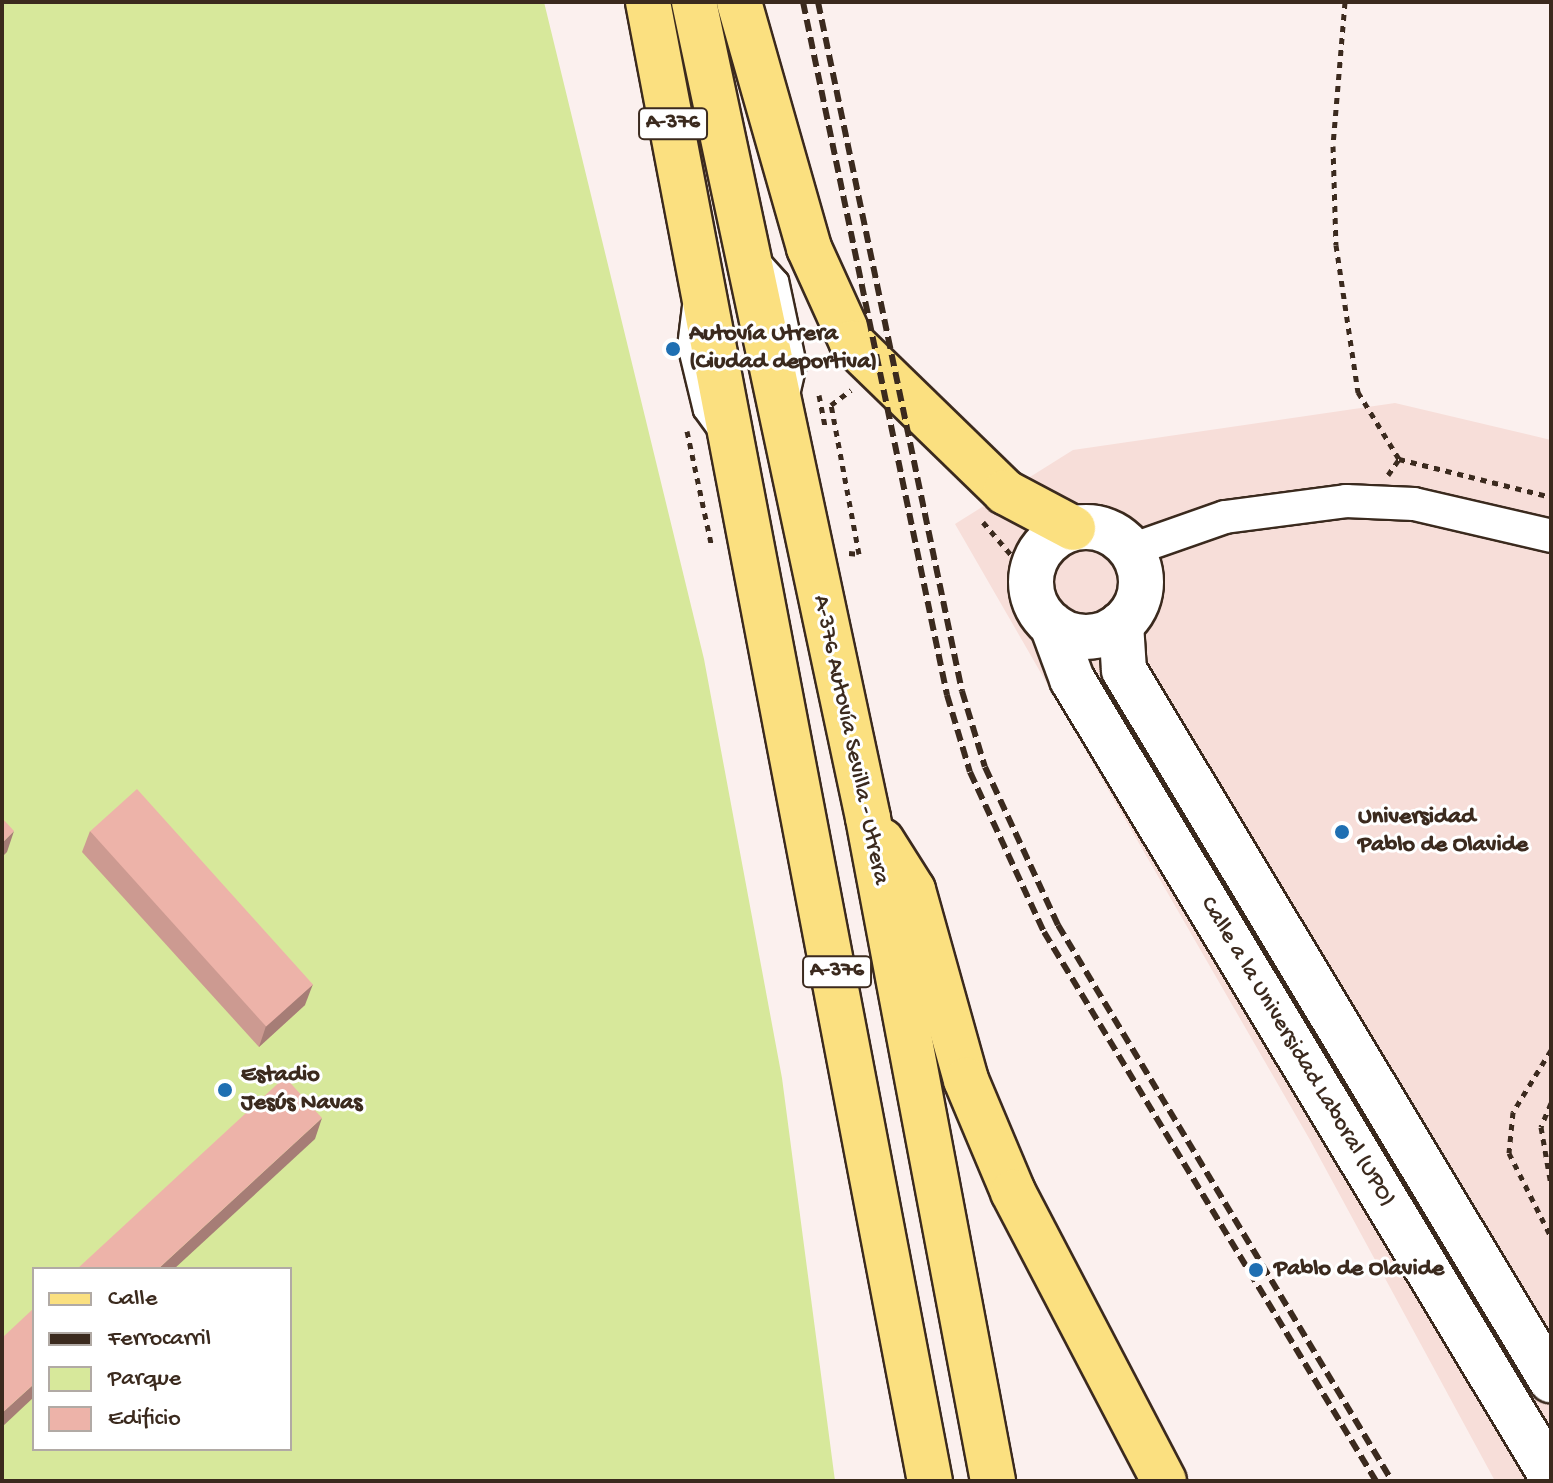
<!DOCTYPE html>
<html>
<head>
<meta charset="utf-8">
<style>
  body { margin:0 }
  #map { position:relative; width:1553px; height:1483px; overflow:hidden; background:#fbf0ee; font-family:"Gochi Hand",sans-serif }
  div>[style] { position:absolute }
  .built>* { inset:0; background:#f7ded9 }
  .green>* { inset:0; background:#d7e89b }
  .path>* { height:5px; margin-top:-2.5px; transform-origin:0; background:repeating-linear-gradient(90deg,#3b2a1e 0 6px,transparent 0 12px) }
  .roads { filter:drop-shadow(2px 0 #3b2a1e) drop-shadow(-2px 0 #3b2a1e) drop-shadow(0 2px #3b2a1e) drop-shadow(0 -2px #3b2a1e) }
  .lane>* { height:16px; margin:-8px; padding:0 8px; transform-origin:8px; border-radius:8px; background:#fff }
  .street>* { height:32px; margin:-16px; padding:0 16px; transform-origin:16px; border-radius:16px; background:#fff }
  .secondary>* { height:44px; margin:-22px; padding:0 22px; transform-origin:22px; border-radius:22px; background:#fff }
  .secondary>.ring { margin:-22px; padding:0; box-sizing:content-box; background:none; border:44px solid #fff; border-radius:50% }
  .primary>* { height:44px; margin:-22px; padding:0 22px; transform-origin:22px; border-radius:22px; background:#fbe080 }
  .rail>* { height:6px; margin-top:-3px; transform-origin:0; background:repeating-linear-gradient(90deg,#3b2a1e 0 12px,transparent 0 18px) }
  .wall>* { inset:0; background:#cc9a91 }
  .shaded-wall>* { inset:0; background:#a67d76 }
  .building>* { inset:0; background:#edb3a9; transform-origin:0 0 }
  .dots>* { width:22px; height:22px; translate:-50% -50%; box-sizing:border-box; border:4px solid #fff; border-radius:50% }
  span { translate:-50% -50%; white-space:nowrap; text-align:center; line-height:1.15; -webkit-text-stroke:6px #fff; paint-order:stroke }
  .shield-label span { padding:2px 6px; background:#fff; border:2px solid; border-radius:6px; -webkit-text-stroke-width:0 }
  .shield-label { font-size:22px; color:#3b2a1e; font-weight:700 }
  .poi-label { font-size:24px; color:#3b2a1e; font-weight:700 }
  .left { translate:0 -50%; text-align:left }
  .street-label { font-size:24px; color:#3b2a1e }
  .frame { position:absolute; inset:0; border:4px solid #3b2a1e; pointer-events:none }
  .legend { position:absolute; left:32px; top:1267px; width:260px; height:184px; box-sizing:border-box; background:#fff; border:2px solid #b1aaa5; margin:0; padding:10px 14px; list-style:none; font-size:24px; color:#3b2a1e }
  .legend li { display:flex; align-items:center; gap:16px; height:40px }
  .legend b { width:40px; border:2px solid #b1aaa5 }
</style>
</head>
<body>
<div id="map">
  <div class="built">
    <div style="clip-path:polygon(1395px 403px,1551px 440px,1551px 1481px,1495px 1481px,1310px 1140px,955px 524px,1073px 450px)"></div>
  </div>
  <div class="green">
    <div style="clip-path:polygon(evenodd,2px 2px,544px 2px,704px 659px,782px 1078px,835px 1481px,2px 1481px,2px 2px,34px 1269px,290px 1269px,290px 1449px,34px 1449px,34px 1269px)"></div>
  </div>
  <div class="path">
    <div style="left:1345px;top:2px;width:144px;rotate:94.8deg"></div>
    <div style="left:1333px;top:146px;width:99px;rotate:88.3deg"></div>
    <div style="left:1336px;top:245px;width:149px;rotate:81.5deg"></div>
    <div style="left:1358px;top:392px;width:79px;rotate:58.5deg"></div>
    <div style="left:1399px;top:459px;width:157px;rotate:14deg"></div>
    <div style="left:819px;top:395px;width:32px;rotate:79deg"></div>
    <div style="left:687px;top:431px;width:115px;rotate:77.9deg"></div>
    <div style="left:1388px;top:475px;width:19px;rotate:-55deg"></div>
    <div style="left:983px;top:522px;width:74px;rotate:49.4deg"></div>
    <div style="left:849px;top:553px;width:10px;rotate:6deg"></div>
    <div style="left:859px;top:554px;width:152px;rotate:-100.6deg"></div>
    <div style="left:831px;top:405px;width:25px;rotate:-37deg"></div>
    <div style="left:1551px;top:1050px;width:73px;rotate:121.5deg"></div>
    <div style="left:1513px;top:1112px;width:41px;rotate:95.6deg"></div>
    <div style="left:1509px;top:1153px;width:94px;rotate:63.4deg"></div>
    <div style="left:1551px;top:1103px;width:26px;rotate:113deg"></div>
    <div style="left:1541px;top:1127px;width:59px;rotate:80.2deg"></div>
  </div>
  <div class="roads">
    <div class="lane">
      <div style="left:762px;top:260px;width:27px;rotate:48deg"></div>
      <div style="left:780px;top:280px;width:87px;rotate:78deg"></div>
      <div style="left:798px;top:365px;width:31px;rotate:103deg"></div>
      <div style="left:691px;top:306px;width:39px;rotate:97deg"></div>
      <div style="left:686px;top:345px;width:68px;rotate:76.4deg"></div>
      <div style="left:702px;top:411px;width:26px;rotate:54deg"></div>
    </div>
    <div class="street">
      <div style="left:1131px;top:550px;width:100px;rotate:-19.3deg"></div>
      <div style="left:1225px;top:517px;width:122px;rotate:-7.5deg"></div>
      <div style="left:1346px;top:501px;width:68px;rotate:2.5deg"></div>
      <div style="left:1414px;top:504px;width:141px;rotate:13.1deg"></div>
    </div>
    <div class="secondary">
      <div class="ring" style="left:1031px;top:527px;width:66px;height:66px"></div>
      <div style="left:1121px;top:624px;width:46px;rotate:86.3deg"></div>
      <div style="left:1124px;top:670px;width:829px;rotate:58.98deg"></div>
      <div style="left:1052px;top:625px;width:58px;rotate:69.7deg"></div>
      <div style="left:1072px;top:679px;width:929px;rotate:58.96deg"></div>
    </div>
    <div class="primary">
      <div style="left:648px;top:2px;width:1506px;rotate:79.21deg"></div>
      <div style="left:694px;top:2px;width:834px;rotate:77.96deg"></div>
      <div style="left:868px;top:818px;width:675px;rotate:79.32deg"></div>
      <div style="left:739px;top:2px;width:256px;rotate:74.1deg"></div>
      <div style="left:809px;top:248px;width:104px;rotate:65.6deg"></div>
      <div style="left:852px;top:343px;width:214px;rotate:44.2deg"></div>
      <div style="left:1005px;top:492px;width:77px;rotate:27.9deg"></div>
      <div style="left:882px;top:841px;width:58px;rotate:57.7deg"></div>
      <div style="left:913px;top:890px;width:197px;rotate:74.4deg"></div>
      <div style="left:966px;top:1080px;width:121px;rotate:67.2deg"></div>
      <div style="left:1013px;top:1192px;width:326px;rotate:62.4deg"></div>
    </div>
  </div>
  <div class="rail">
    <div style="left:803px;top:2px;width:708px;rotate:78.26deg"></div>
    <div style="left:947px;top:695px;width:80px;rotate:73.4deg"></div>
    <div style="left:970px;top:772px;width:176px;rotate:65.2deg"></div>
    <div style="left:1044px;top:932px;width:642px;rotate:58.84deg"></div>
    <div style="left:818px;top:2px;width:704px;rotate:78.2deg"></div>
    <div style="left:962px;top:691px;width:79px;rotate:73.2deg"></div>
    <div style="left:985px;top:767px;width:174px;rotate:65.2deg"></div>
    <div style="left:1058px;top:925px;width:649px;rotate:59.01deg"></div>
  </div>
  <div class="wall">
    <div style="clip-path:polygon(90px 831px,305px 1005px,259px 1047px,82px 852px)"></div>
  </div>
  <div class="shaded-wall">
    <div style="clip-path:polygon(14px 831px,7px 852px,2px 857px,2px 843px)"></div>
    <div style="clip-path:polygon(313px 984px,305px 1005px,259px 1047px,266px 1026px)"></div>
    <div style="clip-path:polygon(322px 1118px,315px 1139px,174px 1269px,158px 1269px)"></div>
    <div style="clip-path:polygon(34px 1384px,34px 1397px,2px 1427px,2px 1413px)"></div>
  </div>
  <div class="building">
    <div style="left:137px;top:789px;width:263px;height:63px;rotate:48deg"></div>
    <div style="clip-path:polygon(2px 818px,14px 831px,2px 843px)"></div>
    <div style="clip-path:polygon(285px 1077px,322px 1118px,158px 1269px,77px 1269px)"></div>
    <div style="clip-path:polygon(34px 1308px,34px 1384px,2px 1413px,2px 1338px)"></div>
  </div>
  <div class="dots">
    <div style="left:673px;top:349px;background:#1f6fb2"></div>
    <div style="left:1342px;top:832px;background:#1f6fb2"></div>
    <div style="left:225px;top:1090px;background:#1f6fb2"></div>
    <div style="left:1256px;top:1270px;background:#1f6fb2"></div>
  </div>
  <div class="shield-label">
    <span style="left:673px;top:124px">A-376</span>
    <span style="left:837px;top:972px">A-376</span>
  </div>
  <div class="poi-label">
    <span class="left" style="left:689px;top:349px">Autovía Utrera<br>(Ciudad deportiva)</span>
    <span class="left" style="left:1358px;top:832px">Universidad<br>Pablo de Olavide</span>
    <span class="left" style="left:241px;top:1090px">Estadio<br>Jesús Navas</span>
    <span class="left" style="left:1274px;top:1270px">Pablo de Olavide</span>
  </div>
  <div class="street-label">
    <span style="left:850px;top:740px;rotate:78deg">A-376 Autovía Sevilla - Utrera</span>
    <span style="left:1297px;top:1052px;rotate:59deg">Calle a la Universidad Laboral (UPO)</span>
  </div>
  <div class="frame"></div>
  <ul class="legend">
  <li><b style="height:10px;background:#fbe080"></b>Calle</li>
  <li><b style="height:10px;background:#3b2a1e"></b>Ferrocarril</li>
  <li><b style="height:22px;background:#d7e89b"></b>Parque</li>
  <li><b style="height:22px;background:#edb3a9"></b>Edificio</li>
  </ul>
</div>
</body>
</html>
